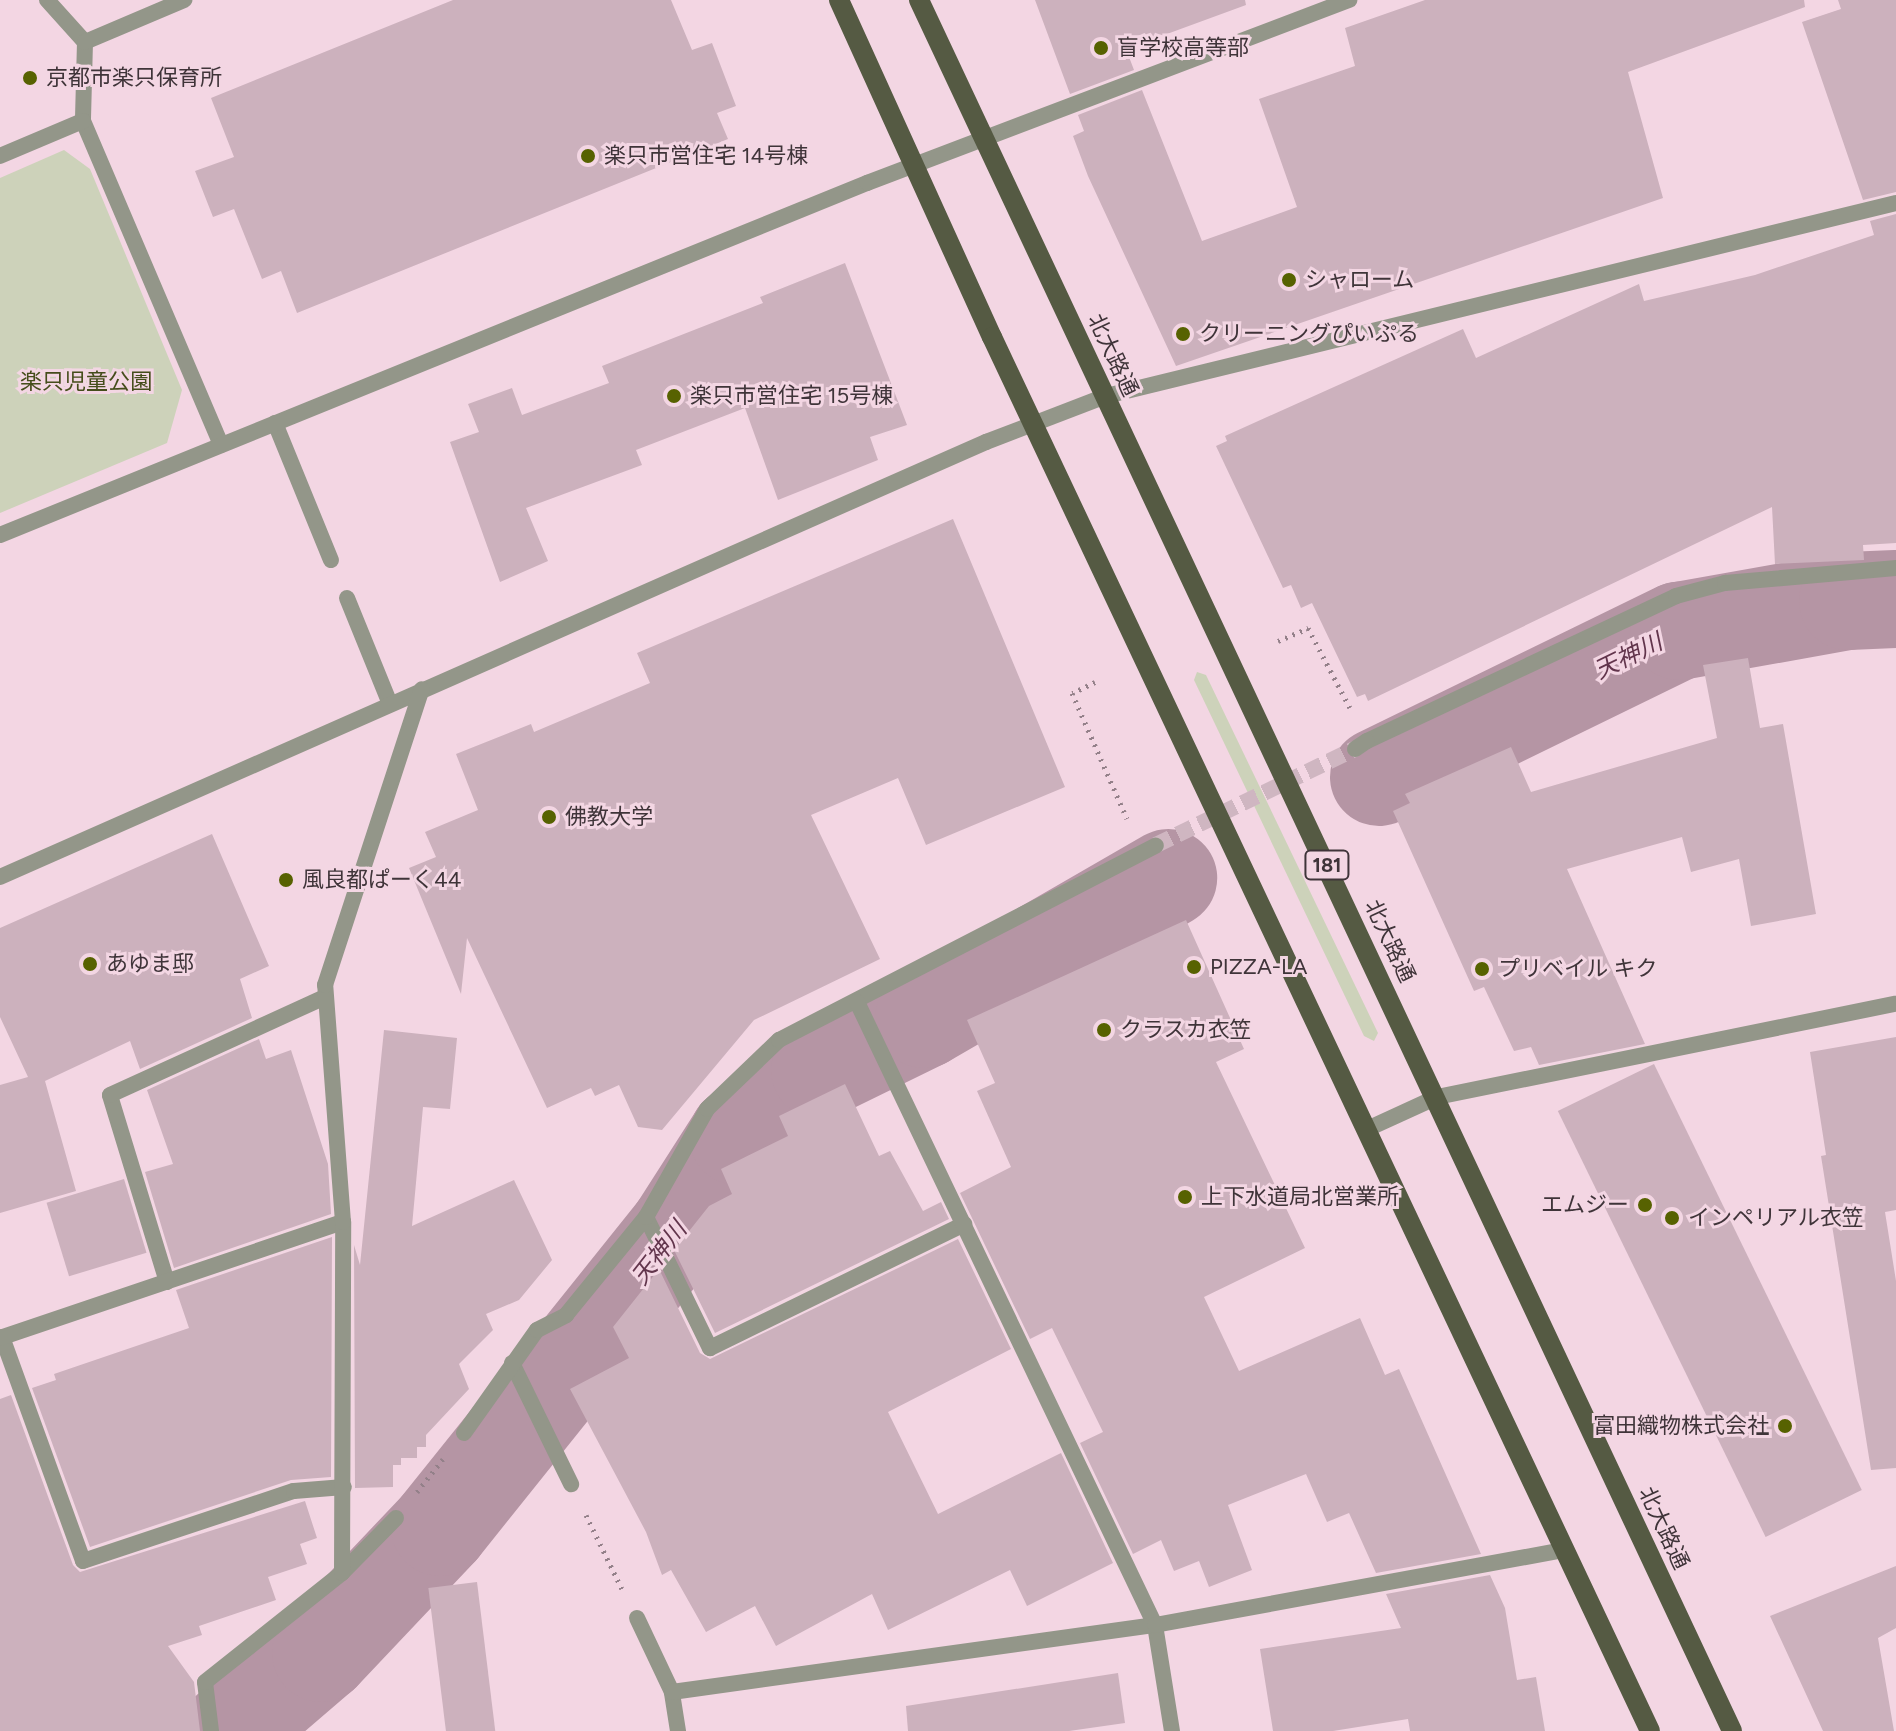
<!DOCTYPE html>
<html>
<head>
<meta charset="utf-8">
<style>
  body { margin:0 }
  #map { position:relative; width:1896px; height:1731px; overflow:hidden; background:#f3d6e3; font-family:Figtree,"Noto Sans JP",sans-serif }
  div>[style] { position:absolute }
  .green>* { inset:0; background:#cdd2ba }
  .river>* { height:98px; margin:-49px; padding:0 49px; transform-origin:49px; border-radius:49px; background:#b595a4 }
  .building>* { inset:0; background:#ccb1bd; transform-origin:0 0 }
  .minor-tunnel>* { height:16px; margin-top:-8px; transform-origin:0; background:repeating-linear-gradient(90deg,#cfb6c1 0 16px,transparent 0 24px) }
  .path>* { height:5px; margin-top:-2.5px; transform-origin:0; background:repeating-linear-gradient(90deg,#938089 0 2px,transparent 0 8px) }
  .service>* { height:16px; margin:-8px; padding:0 8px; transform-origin:8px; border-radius:8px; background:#939689 }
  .minor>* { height:16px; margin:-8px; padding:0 8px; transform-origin:8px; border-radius:8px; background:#939689 }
  .primary>* { height:20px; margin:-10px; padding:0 10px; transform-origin:10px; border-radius:10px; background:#555a43 }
  .dots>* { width:22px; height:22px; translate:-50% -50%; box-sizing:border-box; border:4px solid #f3d6e3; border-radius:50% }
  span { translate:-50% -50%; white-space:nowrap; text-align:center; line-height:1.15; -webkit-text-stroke:6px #f3d6e3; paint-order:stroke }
  .shield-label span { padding:2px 6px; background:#f3d6e3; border:2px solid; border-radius:6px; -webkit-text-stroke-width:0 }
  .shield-label { font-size:20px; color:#3f3439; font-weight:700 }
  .poi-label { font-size:22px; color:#3f3439 }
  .left { translate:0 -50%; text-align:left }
  .right { translate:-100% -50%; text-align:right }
  .street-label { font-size:22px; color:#3f3439 }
  .park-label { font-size:22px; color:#454d1b }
  .water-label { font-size:24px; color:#62354c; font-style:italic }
</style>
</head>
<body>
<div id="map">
  <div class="green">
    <div style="clip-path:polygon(64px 150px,90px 169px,182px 390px,167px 443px,0 513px,0 178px)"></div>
    <div style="clip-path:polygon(1197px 672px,1206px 675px,1378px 1033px,1374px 1041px,1364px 1036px,1194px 680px)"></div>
  </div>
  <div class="river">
    <div style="left:1379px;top:777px;width:334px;rotate:-26deg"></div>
    <div style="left:1679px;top:631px;width:172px;rotate:-10.1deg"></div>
    <div style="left:1848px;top:601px;width:48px;rotate:-2.4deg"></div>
    <div style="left:230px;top:1731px;width:120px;rotate:-40.6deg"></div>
    <div style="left:321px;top:1653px;width:173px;rotate:-46.6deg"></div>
    <div style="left:440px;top:1527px;width:381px;rotate:-51.3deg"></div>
    <div style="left:678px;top:1230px;width:112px;rotate:-57.4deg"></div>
    <div style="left:738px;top:1136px;width:105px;rotate:-38.8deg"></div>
    <div style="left:820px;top:1070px;width:116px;rotate:-26.1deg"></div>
    <div style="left:924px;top:1019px;width:282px;rotate:-30deg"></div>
  </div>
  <div class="building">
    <div style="clip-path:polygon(453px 0,671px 0,692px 50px,712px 43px,736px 106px,717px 113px,728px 139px,297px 313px,281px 271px,262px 279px,234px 209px,213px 217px,195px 171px,234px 157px,211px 98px)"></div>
    <div style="clip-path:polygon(1035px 0,1245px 0,1246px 5px,1126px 49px,1134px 70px,1070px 94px)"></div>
    <div style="clip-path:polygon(1425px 0,1804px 0,1805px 7px,1628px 72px,1663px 198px,1176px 366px,1088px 176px,1073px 136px,1084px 131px,1078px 115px,1142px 90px,1202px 241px,1297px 207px,1259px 99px,1355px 66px,1345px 28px)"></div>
    <div style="clip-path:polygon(1838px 0,1896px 0,1896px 192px,1863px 200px,1802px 22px,1841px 9px)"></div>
    <div style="clip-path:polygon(1896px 214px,1896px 543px,1863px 545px,1864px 560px,1775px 564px,1772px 507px,1368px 701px,1365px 694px,1357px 697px,1312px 603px,1301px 608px,1291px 585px,1283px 588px,1216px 446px,1227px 441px,1225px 436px,1463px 329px,1476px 358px,1639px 284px,1644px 301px,1755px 275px,1874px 235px,1870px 221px)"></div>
    <div style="clip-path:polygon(845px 263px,907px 425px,870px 437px,878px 460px,778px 500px,745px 408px,636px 450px,642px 465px,526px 508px,548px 561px,500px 582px,450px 442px,479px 432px,468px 404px,512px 388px,522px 415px,609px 383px,602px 366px,763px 303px,760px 297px)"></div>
    <div style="clip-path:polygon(953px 519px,1065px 787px,926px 845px,898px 778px,811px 815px,880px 959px,754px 1020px,662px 1130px,638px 1127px,619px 1085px,595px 1096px,591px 1088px,547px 1108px,467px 938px,461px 994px,409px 868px,436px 857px,425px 832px,478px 810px,456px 754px,531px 724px,534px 732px,650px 683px,637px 653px)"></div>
    <div style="clip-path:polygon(1748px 658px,1760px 728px,1783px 724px,1816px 914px,1751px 926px,1739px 859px,1691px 872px,1682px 837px,1567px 869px,1645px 1044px,1539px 1065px,1531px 1047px,1514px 1051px,1484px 987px,1474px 991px,1393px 811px,1410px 803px,1405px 794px,1511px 747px,1531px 792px,1717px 738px,1703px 665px)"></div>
    <div style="clip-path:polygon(212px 834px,269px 966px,240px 979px,252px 1018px,140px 1069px,130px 1041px,45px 1081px,76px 1191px,0 1213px,0 1085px,28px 1077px,0 1017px,0 928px)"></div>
    <div style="clip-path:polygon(1186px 920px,1244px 1049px,1216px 1062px,1305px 1248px,1204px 1297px,1239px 1371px,1360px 1318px,1385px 1375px,1399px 1369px,1481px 1554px,1376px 1573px,1349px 1513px,1327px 1522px,1306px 1474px,1228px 1505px,1252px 1570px,1209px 1587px,1199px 1561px,1174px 1571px,1161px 1540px,1133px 1554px,1080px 1443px,1103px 1432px,1052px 1328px,1030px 1339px,960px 1193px,1011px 1167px,977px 1091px,995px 1083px,967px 1020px)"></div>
    <div style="clip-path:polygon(384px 1030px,457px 1038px,450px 1109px,423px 1107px,412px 1226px,514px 1180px,552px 1260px,519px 1300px,486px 1314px,493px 1330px,459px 1364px,469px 1389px,426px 1435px,426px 1447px,417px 1447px,417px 1458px,401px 1458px,401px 1465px,393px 1465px,393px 1487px,355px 1488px,354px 1245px,360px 1265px)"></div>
    <div style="clip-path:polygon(1896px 1037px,1896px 1210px,1885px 1212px,1896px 1281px,1896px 1468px,1871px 1470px,1821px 1156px,1826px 1155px,1810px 1052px)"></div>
    <div style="clip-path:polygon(259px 1039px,266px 1059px,291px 1050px,328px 1164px,331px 1214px,174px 1268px,145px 1172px,173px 1164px,147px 1090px)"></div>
    <div style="left:1654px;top:1064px;width:474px;height:107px;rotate:64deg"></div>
    <div style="clip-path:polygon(845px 1084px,879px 1156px,890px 1151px,923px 1211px,941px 1202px,949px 1219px,715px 1333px,674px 1250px,709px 1206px,732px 1194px,721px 1169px,788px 1136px,779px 1116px)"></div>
    <div style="left:124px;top:1179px;width:77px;height:81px;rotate:73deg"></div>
    <div style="clip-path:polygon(332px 1237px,331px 1477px,291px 1480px,90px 1547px,32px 1388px,56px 1380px,54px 1374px,189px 1328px,176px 1290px)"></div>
    <div style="clip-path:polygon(958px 1239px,1011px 1349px,888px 1412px,938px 1514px,1061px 1453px,1113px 1563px,1027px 1606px,1010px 1570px,888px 1630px,872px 1594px,776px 1646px,755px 1606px,706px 1632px,671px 1570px,662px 1575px,646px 1532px,570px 1389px,629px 1358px,613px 1327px,659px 1269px,700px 1353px,710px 1359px)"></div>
    <div style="clip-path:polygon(11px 1395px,73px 1565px,80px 1572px,305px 1501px,317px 1538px,300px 1544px,307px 1564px,268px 1577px,276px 1600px,199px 1626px,202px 1635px,168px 1646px,194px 1682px,200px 1731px,0 1731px,0 1399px)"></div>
    <div style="clip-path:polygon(1896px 1566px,1896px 1628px,1878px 1638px,1894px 1731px,1823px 1731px,1770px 1616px)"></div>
    <div style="clip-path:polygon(1490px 1575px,1505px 1608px,1517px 1680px,1536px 1677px,1545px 1731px,1410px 1731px,1408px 1719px,1333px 1731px,1273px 1731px,1260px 1649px,1401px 1628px,1386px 1594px)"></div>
    <div style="left:477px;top:1582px;width:150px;height:49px;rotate:83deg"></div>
    <div style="clip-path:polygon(1118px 1673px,1125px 1723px,1069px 1731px,908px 1731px,906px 1706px)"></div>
  </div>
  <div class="minor-tunnel">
    <div style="left:1156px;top:845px;width:221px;rotate:-25.8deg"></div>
  </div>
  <div class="path">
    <div style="left:1278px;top:641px;width:33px;rotate:-23deg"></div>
    <div style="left:1308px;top:628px;width:90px;rotate:62.3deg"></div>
    <div style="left:1095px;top:682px;width:25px;rotate:154deg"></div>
    <div style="left:1072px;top:693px;width:137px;rotate:66.4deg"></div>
    <div style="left:417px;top:1492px;width:42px;rotate:-51.8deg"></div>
    <div style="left:586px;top:1515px;width:82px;rotate:64.1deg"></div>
  </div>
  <div class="service">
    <div style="left:275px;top:423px;width:148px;rotate:67.8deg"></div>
    <div style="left:347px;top:598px;width:114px;rotate:67.9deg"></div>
    <div style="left:1367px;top:741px;width:341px;rotate:-25.1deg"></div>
    <div style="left:1676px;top:596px;width:51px;rotate:-14.9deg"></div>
    <div style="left:1725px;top:583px;width:172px;rotate:-5deg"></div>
    <div style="left:646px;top:1217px;width:146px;rotate:64deg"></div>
    <div style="left:710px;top:1348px;width:283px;rotate:-26deg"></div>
    <div style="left:167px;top:1282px;width:195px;rotate:-107deg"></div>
    <div style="left:110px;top:1095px;width:236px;rotate:-24.5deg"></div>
    <div style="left:2px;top:1337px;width:238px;rotate:70.1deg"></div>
    <div style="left:83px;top:1561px;width:222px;rotate:-18.4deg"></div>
    <div style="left:294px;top:1491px;width:50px;rotate:-4.6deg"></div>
    <div style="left:512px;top:1363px;width:135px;rotate:64deg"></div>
    <div style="left:464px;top:1433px;width:126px;rotate:-54.7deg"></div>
    <div style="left:537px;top:1330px;width:33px;rotate:-27deg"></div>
    <div style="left:566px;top:1315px;width:127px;rotate:-50.8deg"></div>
    <div style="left:646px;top:1217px;width:124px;rotate:-60.5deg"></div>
    <div style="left:707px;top:1109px;width:100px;rotate:-43.8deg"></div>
    <div style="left:779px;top:1040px;width:424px;rotate:-27.3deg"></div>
    <div style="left:342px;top:1573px;width:77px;rotate:-45.5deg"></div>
    <div style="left:637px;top:1618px;width:82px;rotate:64.7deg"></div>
  </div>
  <div class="minor">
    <div style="left:47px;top:0;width:57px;rotate:47.9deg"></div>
    <div style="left:85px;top:42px;width:79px;rotate:91.5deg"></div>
    <div style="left:83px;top:121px;width:352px;rotate:66.9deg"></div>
    <div style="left:85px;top:42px;width:108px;rotate:-23deg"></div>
    <div style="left:0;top:156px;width:90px;rotate:-22.9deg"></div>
    <div style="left:0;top:535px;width:936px;rotate:-22.1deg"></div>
    <div style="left:867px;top:183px;width:516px;rotate:-20.79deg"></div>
    <div style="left:1355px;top:749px;width:14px;rotate:-34deg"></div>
    <div style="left:0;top:877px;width:1078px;rotate:-23.81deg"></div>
    <div style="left:986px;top:442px;width:129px;rotate:-21deg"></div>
    <div style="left:1106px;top:396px;width:813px;rotate:-13.73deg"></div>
    <div style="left:857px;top:1002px;width:691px;rotate:64.44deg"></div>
    <div style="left:1155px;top:1625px;width:107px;rotate:80.9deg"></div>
    <div style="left:1365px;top:1130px;width:79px;rotate:-24.6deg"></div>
    <div style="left:1437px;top:1097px;width:468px;rotate:-11.5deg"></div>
    <div style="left:0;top:1338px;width:362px;rotate:-18.7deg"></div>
    <div style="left:211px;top:1731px;width:49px;rotate:-97deg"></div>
    <div style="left:205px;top:1682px;width:175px;rotate:-38.5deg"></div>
    <div style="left:342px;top:1573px;width:351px;rotate:-89.8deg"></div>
    <div style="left:343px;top:1222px;width:238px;rotate:-94.3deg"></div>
    <div style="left:325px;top:985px;width:311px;rotate:-71.9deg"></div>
    <div style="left:678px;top:1731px;width:39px;rotate:-99deg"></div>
    <div style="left:672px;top:1692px;width:488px;rotate:-7.9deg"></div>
    <div style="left:1155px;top:1625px;width:416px;rotate:-10.4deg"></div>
  </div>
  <div class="primary">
    <div style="left:839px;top:0;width:370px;rotate:65.6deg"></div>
    <div style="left:992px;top:337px;width:1541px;rotate:64.73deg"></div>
    <div style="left:919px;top:0;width:1912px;rotate:64.84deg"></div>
  </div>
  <div class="dots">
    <div style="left:1101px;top:48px;background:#576201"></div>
    <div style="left:30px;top:78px;background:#576201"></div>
    <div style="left:588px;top:156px;background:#576201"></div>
    <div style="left:1289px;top:280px;background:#576201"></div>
    <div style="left:1183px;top:334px;background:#576201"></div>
    <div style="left:674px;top:396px;background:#576201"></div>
    <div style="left:549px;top:817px;background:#576201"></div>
    <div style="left:286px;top:880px;background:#576201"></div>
    <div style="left:90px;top:964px;background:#576201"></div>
    <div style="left:1194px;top:967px;background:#576201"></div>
    <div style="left:1482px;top:969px;background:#576201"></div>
    <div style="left:1104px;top:1030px;background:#576201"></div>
    <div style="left:1185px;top:1197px;background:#576201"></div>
    <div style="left:1645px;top:1205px;background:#576201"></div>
    <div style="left:1672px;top:1218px;background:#576201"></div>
    <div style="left:1785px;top:1426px;background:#576201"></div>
  </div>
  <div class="shield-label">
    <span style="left:1327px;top:865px">181</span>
  </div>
  <div class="poi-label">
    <span class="left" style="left:1117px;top:48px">盲学校高等部</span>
    <span class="left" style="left:46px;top:78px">京都市楽只保育所</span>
    <span class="left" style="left:604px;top:156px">楽只市営住宅 14号棟</span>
    <span class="left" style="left:1305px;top:280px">シャローム</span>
    <span class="left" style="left:1199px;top:334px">クリーニングぴいぷる</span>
    <span class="left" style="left:690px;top:396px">楽只市営住宅 15号棟</span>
    <span class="left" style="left:565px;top:817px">佛教大学</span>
    <span class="left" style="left:302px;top:880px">風良都ぱーく44</span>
    <span class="left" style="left:106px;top:964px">あゆま邸</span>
    <span class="left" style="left:1210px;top:967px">PIZZA-LA</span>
    <span class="left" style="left:1498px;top:969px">プリベイル キク</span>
    <span class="left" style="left:1120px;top:1030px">クラスカ衣笠</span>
    <span class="left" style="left:1201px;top:1197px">上下水道局北営業所</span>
    <span class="right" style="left:1629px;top:1205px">エムジー</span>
    <span class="left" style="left:1688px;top:1218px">インペリアル衣笠</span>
    <span class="right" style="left:1769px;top:1426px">富田織物株式会社</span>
  </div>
  <div class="street-label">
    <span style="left:1113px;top:355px;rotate:65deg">北大路通</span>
    <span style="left:1390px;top:941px;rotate:65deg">北大路通</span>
    <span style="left:1664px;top:1528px;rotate:65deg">北大路通</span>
  </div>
  <div class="park-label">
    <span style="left:86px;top:382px">楽只児童公園</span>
  </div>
  <div class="water-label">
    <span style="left:1628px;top:656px;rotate:-26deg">天神川</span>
    <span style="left:659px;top:1253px;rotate:-52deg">天神川</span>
  </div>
</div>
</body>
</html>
